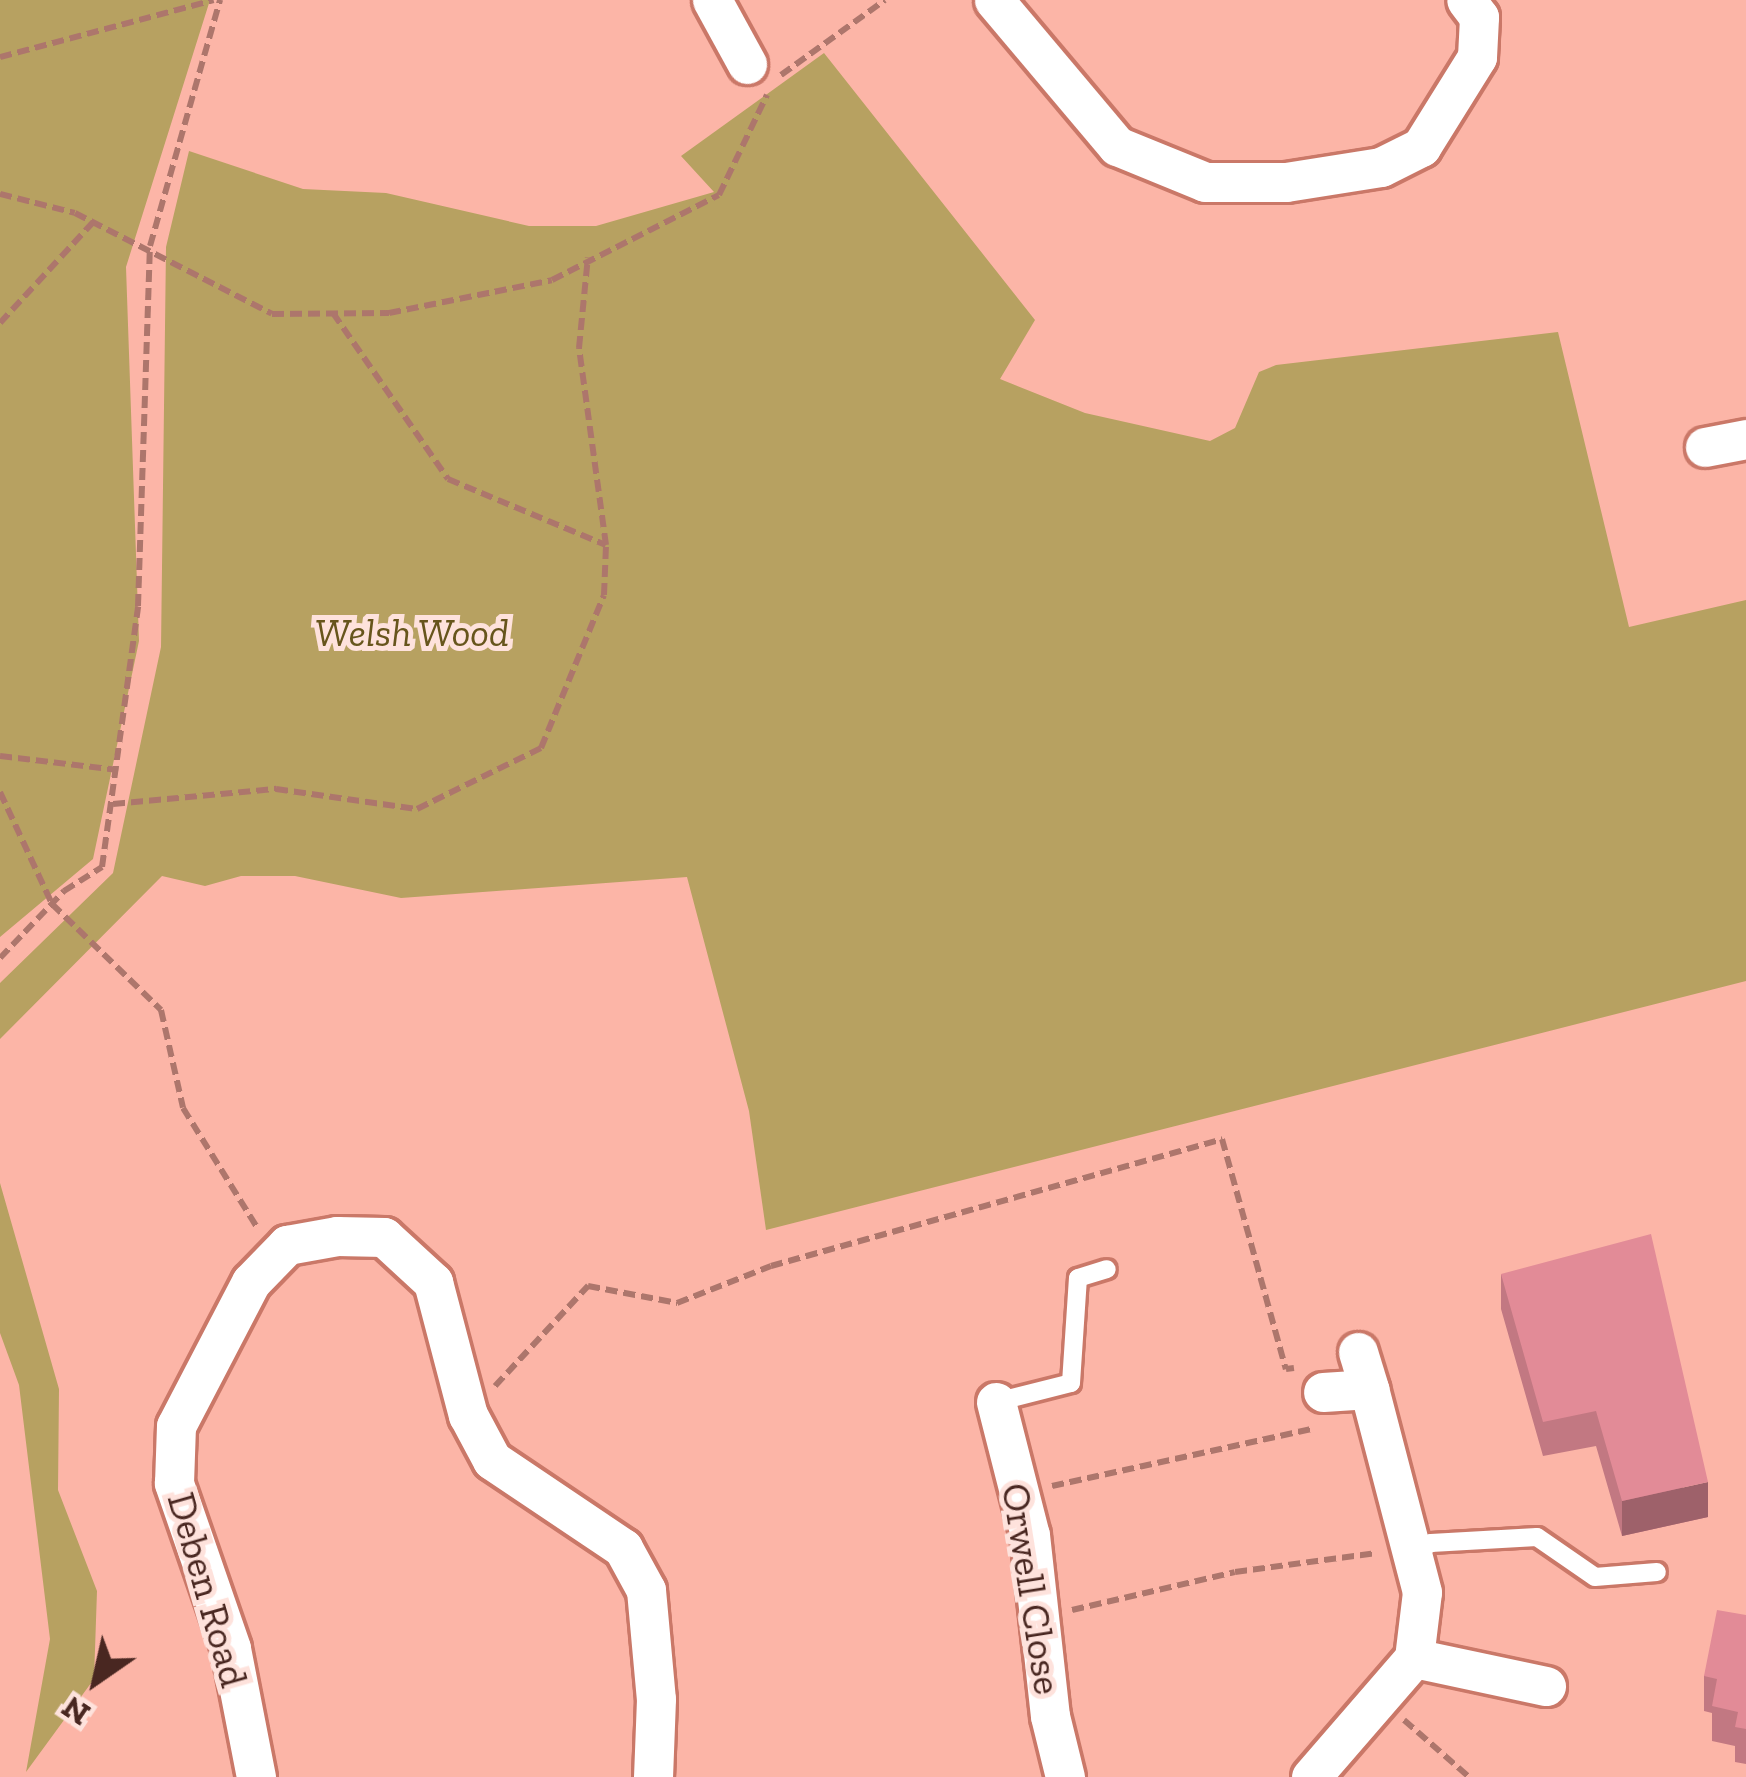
<!DOCTYPE html>
<html>
<head>
<meta charset="utf-8">
<style>
  body { margin:0 }
  #map { position:relative; width:1746px; height:1777px; overflow:hidden; background:#fcb5a7; font-family:"Zilla Slab",serif }
  div>[style] { position:absolute }
  .green>* { inset:0; background:#b7a161 }
  .path>* { height:6px; margin-top:-3px; transform-origin:0; background:repeating-linear-gradient(90deg,#ad766c 0 12px,transparent 0 18px) }
  .roads { filter:drop-shadow(3px 0 #ca7868) drop-shadow(-3px 0 #ca7868) drop-shadow(0 3px #ca7868) drop-shadow(0 -3px #ca7868) }
  .service>* { height:18px; margin:-9px; padding:0 9px; transform-origin:9px; border-radius:9px; background:#fff }
  .minor>* { height:39px; margin:-19.5px; padding:0 19.5px; transform-origin:19.5px; border-radius:19.5px; background:#fff }
  .wall>* { inset:0; background:#c27882 }
  .shaded-wall>* { inset:0; background:#9e616a }
  .building>* { inset:0; background:#e28b97 }
  span { translate:-50% -50%; white-space:nowrap; text-align:center; line-height:1.15; -webkit-text-stroke:10px #fee2dc; paint-order:stroke }
  .park-label { font-size:39px; color:#67551c; font-style:italic }
  .street-label { font-size:39px; color:#492721 }
  .north { position:absolute; left:36px; top:1621px; width:120px; height:120px; -webkit-text-stroke:9px #fee2dc; paint-order:stroke; rotate:214deg; font-size:33px; font-weight:700; line-height:48px; text-align:center; color:#492721 }
  .north::after { content:''; display:block; margin:auto; width:42px; height:54px; background:#492721; clip-path:polygon(50% 0,100% 100%,50% 72%,0 100%) }
</style>
</head>
<body>
<div id="map">
  <div class="green">
    <div style="clip-path:polygon(0 0,210px 0,126px 267px,139px 641px,93px 859px,0 937px)"></div>
    <div style="clip-path:polygon(824px 53px,1035px 320px,1000px 379px,1085px 413px,1210px 441px,1235px 428px,1259px 372px,1276px 365px,1558px 332px,1629px 627px,1746px 600px,1746px 981px,766px 1230px,749px 1111px,687px 877px,401px 898px,295px 876px,241px 876px,205px 886px,162px 876px,0 1039px,0 983px,113px 873px,161px 647px,166px 247px,189px 151px,303px 189px,386px 193px,529px 226px,596px 226px,714px 192px,681px 156px)"></div>
    <div style="clip-path:polygon(0 1183px,59px 1389px,58px 1490px,97px 1591px,94px 1679px,26px 1772px,50px 1639px,19px 1385px,0 1333px)"></div>
  </div>
  <div class="path">
    <div style="left:0;top:57px;width:221px;rotate:-14.9deg"></div>
    <div style="left:781px;top:75px;width:128px;rotate:-35.8deg"></div>
    <div style="left:0;top:194px;width:77px;rotate:14.2deg"></div>
    <div style="left:75px;top:213px;width:221px;rotate:27.1deg"></div>
    <div style="left:272px;top:314px;width:117px;rotate:-0.5deg"></div>
    <div style="left:389px;top:313px;width:166px;rotate:-11.4deg"></div>
    <div style="left:552px;top:280px;width:187px;rotate:-27deg"></div>
    <div style="left:719px;top:195px;width:111px;rotate:-64.4deg"></div>
    <div style="left:333px;top:313px;width:202px;rotate:55.3deg"></div>
    <div style="left:448px;top:479px;width:171px;rotate:22.7deg"></div>
    <div style="left:0;top:323px;width:139px;rotate:-47.3deg"></div>
    <div style="left:0;top:756px;width:119px;rotate:6.8deg"></div>
    <div style="left:0;top:792px;width:123px;rotate:65.1deg"></div>
    <div style="left:52px;top:904px;width:152px;rotate:44.2deg"></div>
    <div style="left:161px;top:1010px;width:100px;rotate:77.3deg"></div>
    <div style="left:183px;top:1108px;width:142px;rotate:58.2deg"></div>
    <div style="left:113px;top:804px;width:164px;rotate:-5.3deg"></div>
    <div style="left:276px;top:789px;width:142px;rotate:8.1deg"></div>
    <div style="left:417px;top:809px;width:138px;rotate:-26.2deg"></div>
    <div style="left:541px;top:748px;width:165px;rotate:-67.6deg"></div>
    <div style="left:604px;top:595px;width:50px;rotate:-87.7deg"></div>
    <div style="left:606px;top:545px;width:199px;rotate:-97.8deg"></div>
    <div style="left:579px;top:348px;width:91px;rotate:-84.4deg"></div>
    <div style="left:0;top:958px;width:93px;rotate:-46.3deg"></div>
    <div style="left:64px;top:891px;width:45px;rotate:-32.3deg"></div>
    <div style="left:102px;top:867px;width:263px;rotate:-82.1deg"></div>
    <div style="left:138px;top:606px;width:360px;rotate:-88.1deg"></div>
    <div style="left:150px;top:246px;width:256px;rotate:-74.1deg"></div>
    <div style="left:495px;top:1386px;width:137px;rotate:-47.1deg"></div>
    <div style="left:588px;top:1286px;width:91px;rotate:10.8deg"></div>
    <div style="left:677px;top:1303px;width:101px;rotate:-21.5deg"></div>
    <div style="left:771px;top:1266px;width:469px;rotate:-15.7deg"></div>
    <div style="left:1222px;top:1139px;width:239px;rotate:74.5deg"></div>
    <div style="left:1286px;top:1369px;width:8px;rotate:-7deg"></div>
    <div style="left:1052px;top:1486px;width:269px;rotate:-12.4deg"></div>
    <div style="left:1072px;top:1610px;width:167px;rotate:-13.1deg"></div>
    <div style="left:1235px;top:1572px;width:143px;rotate:-7.6deg"></div>
    <div style="left:1404px;top:1720px;width:86px;rotate:41.2deg"></div>
  </div>
  <div class="roads">
    <div class="service">
      <div style="left:996px;top:1402px;width:77px;rotate:-14.2deg"></div>
      <div style="left:1071px;top:1383px;width:105px;rotate:-86.2deg"></div>
      <div style="left:1078px;top:1278px;width:30px;rotate:-17deg"></div>
      <div style="left:1412px;top:1554px;width:22px;rotate:-30deg"></div>
      <div style="left:1431px;top:1543px;width:106px;rotate:-3.2deg"></div>
      <div style="left:1537px;top:1537px;width:70px;rotate:34.6deg"></div>
      <div style="left:1595px;top:1577px;width:62px;rotate:-4.6deg"></div>
    </div>
    <div class="minor">
      <div style="left:712px;top:0;width:73px;rotate:61.3deg"></div>
      <div style="left:994px;top:0;width:191px;rotate:49.9deg"></div>
      <div style="left:1117px;top:146px;width:95px;rotate:22.2deg"></div>
      <div style="left:1205px;top:182px;width:81px"></div>
      <div style="left:1286px;top:182px;width:96px;rotate:-9deg"></div>
      <div style="left:1381px;top:167px;width:45px;rotate:-26.6deg"></div>
      <div style="left:1421px;top:147px;width:106px;rotate:-58.1deg"></div>
      <div style="left:1477px;top:57px;width:40px;rotate:-87.1deg"></div>
      <div style="left:1479px;top:17px;width:21px;rotate:-127deg"></div>
      <div style="left:1705px;top:447px;width:42px;rotate:-11deg"></div>
      <div style="left:1358px;top:1352px;width:39px;rotate:73deg"></div>
      <div style="left:996px;top:1402px;width:137px;rotate:75.7deg"></div>
      <div style="left:1030px;top:1535px;width:182px;rotate:83.7deg"></div>
      <div style="left:1050px;top:1716px;width:63px;rotate:76.2deg"></div>
      <div style="left:1414px;top:1658px;width:135px;rotate:12deg"></div>
      <div style="left:256px;top:1777px;width:131px;rotate:-101deg"></div>
      <div style="left:231px;top:1648px;width:175px;rotate:-109.1deg"></div>
      <div style="left:174px;top:1483px;width:57px;rotate:-88deg"></div>
      <div style="left:176px;top:1426px;width:162px;rotate:-62.5deg"></div>
      <div style="left:251px;top:1282px;width:52px;rotate:-45.8deg"></div>
      <div style="left:287px;top:1245px;width:51px;rotate:-10.2deg"></div>
      <div style="left:337px;top:1236px;width:47px;rotate:1.2deg"></div>
      <div style="left:384px;top:1237px;width:67px;rotate:42.6deg"></div>
      <div style="left:433px;top:1282px;width:138px;rotate:75.3deg"></div>
      <div style="left:468px;top:1415px;width:51px;rotate:61.9deg"></div>
      <div style="left:492px;top:1460px;width:158px;rotate:33.9deg"></div>
      <div style="left:623px;top:1548px;width:48px;rotate:61.3deg"></div>
      <div style="left:646px;top:1590px;width:109px;rotate:84.8deg"></div>
      <div style="left:656px;top:1699px;width:78px;rotate:92.2deg"></div>
      <div style="left:1311px;top:1777px;width:157px;rotate:-49.1deg"></div>
      <div style="left:1414px;top:1658px;width:66px;rotate:-83.1deg"></div>
      <div style="left:1422px;top:1592px;width:210px;rotate:-104.6deg"></div>
      <div style="left:1369px;top:1389px;width:46px;rotate:176.3deg"></div>
    </div>
  </div>
  <div class="wall">
    <div style="clip-path:polygon(1501px 1274px,1708px 1517px,1622px 1536px,1596px 1446px,1543px 1456px,1501px 1309px)"></div>
    <div style="clip-path:polygon(1746px 1615px,1746px 1764px,1735px 1762px,1735px 1746px,1712px 1741px,1712px 1713px,1704px 1711px,1704px 1676px)"></div>
  </div>
  <div class="shaded-wall">
    <div style="clip-path:polygon(1708px 1482px,1708px 1517px,1622px 1536px,1622px 1501px)"></div>
  </div>
  <div class="building">
    <div style="clip-path:polygon(1651px 1234px,1708px 1482px,1622px 1501px,1596px 1411px,1543px 1422px,1501px 1274px)"></div>
    <div style="clip-path:polygon(1717px 1610px,1746px 1615px,1746px 1729px,1735px 1727px,1738px 1712px,1712px 1706px,1717px 1679px,1704px 1676px)"></div>
  </div>
  <div class="park-label">
    <span style="left:412px;top:633px">Welsh Wood</span>
  </div>
  <div class="street-label">
    <span style="left:1031px;top:1589px;rotate:81deg">Orwell Close</span>
    <span style="left:207px;top:1590px;rotate:74deg">Deben Road</span>
  </div>
  <div class="north">N</div>
</div>
</body>
</html>
